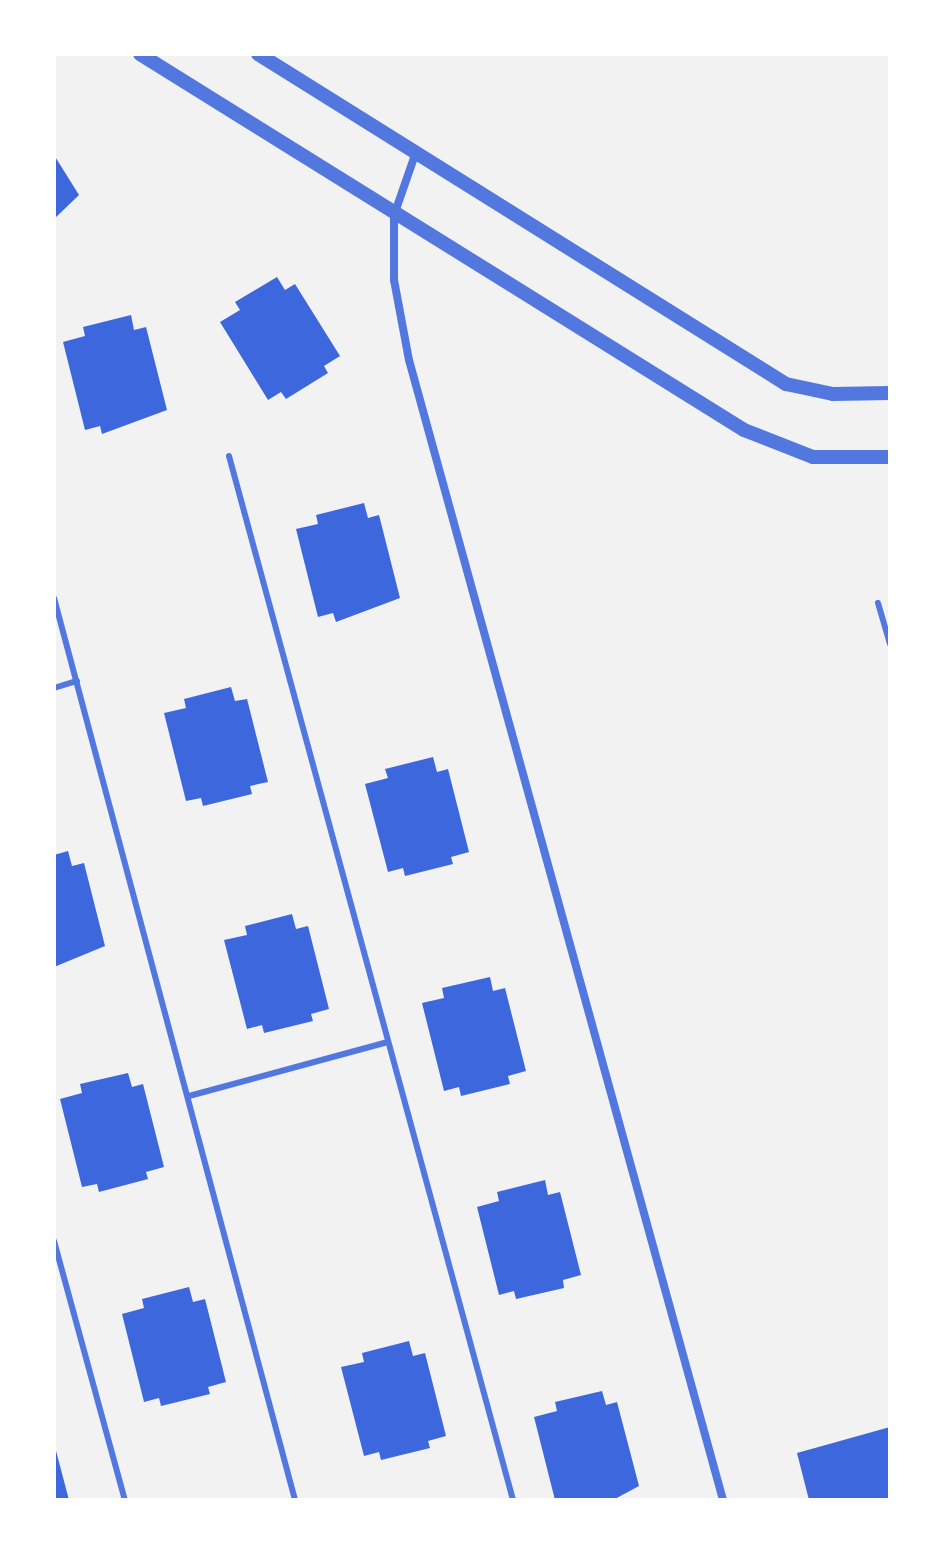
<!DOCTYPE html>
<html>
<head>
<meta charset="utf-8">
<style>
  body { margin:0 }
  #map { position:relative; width:944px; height:1554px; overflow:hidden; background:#f2f2f2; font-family:Poppins,sans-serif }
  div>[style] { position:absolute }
  .building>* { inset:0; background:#3d67dc }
  .service>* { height:6px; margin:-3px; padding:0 3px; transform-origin:3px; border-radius:3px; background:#5277de }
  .minor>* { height:8px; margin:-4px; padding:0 4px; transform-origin:4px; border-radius:4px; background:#5277de }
  .tertiary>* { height:14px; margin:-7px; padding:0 7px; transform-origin:7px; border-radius:7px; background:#5277de }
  span { translate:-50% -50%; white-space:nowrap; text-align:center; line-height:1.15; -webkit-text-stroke:8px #fff; paint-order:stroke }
  .frame { position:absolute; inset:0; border:56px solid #fff; pointer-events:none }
</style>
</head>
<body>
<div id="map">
  <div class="building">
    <div style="clip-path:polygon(54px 155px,79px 195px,54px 219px)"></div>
    <div style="clip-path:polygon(277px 277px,285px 290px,295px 284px,340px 356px,324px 366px,328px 373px,286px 399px,281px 392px,268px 400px,220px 322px,240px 310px,235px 302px)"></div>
    <div style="clip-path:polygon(131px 315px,134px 330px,146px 327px,167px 410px,102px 434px,100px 426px,85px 430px,63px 342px,85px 336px,83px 327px)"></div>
    <div style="clip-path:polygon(364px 503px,368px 518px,379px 515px,400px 598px,336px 622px,333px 613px,318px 617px,296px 529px,318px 524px,316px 515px)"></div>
    <div style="clip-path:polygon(231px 687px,235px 701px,247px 699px,268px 782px,250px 786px,252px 794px,203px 806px,201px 798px,186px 801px,164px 713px,186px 708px,184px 699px)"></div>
    <div style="clip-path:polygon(433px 757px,437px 772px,448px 769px,469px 852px,451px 857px,453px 864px,405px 876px,403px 868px,388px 872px,365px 784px,388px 778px,385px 769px)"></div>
    <div style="clip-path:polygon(68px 851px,72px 866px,84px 863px,105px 946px,54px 967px,54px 855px)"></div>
    <div style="clip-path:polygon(292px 914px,296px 929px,308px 926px,329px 1009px,311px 1014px,313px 1021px,264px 1033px,262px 1025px,247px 1029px,224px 940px,247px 935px,245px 926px)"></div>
    <div style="clip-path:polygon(490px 977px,493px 991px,505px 988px,526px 1071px,508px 1076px,510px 1084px,461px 1096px,459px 1087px,444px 1091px,422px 1003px,444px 998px,442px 988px)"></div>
    <div style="clip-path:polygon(128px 1073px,132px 1087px,143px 1084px,164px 1167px,146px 1172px,148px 1179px,99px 1192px,97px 1184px,82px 1187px,60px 1099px,82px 1093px,80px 1084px)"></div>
    <div style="clip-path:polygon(545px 1180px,548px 1195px,560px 1192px,581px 1275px,563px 1280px,564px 1288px,516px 1299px,514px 1291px,499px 1295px,477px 1207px,499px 1201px,497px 1192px)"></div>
    <div style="clip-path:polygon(189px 1287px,193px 1302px,205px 1299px,226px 1382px,208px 1387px,210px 1394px,161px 1406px,159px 1398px,144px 1402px,122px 1314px,144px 1308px,142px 1299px)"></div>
    <div style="clip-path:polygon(409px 1341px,413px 1356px,425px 1353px,446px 1436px,428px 1441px,430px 1448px,381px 1460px,379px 1452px,364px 1456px,341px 1367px,364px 1362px,362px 1353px)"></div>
    <div style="clip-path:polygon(602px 1391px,606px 1405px,617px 1402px,639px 1486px,613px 1500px,555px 1500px,534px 1417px,557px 1411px,555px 1402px)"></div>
    <div style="clip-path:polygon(890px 1427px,890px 1500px,809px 1500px,797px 1453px)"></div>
    <div style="clip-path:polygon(54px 1447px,55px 1447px,69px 1500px,54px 1500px)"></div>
  </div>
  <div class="service">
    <div style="left:229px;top:456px;width:1082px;rotate:74.78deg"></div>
    <div style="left:54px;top:598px;width:934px;rotate:75.04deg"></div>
    <div style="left:878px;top:603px;width:43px;rotate:73.7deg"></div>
    <div style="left:54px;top:688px;width:24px;rotate:-17deg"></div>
    <div style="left:189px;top:1096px;width:206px;rotate:-15.2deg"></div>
    <div style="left:54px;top:1241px;width:269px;rotate:74.7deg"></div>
  </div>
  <div class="minor">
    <div style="left:416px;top:152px;width:67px;rotate:109.2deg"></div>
    <div style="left:394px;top:215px;width:65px;rotate:90deg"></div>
    <div style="left:394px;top:280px;width:81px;rotate:79.4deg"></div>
    <div style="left:409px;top:360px;width:1182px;rotate:74.6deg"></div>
  </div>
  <div class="tertiary">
    <div style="left:140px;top:54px;width:711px;rotate:31.9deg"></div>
    <div style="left:744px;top:430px;width:74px;rotate:21.4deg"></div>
    <div style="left:813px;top:457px;width:77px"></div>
    <div style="left:258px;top:54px;width:623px;rotate:32.01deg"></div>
    <div style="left:786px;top:384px;width:48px;rotate:12deg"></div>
    <div style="left:833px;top:394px;width:57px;rotate:-1deg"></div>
  </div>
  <div class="frame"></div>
</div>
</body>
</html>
